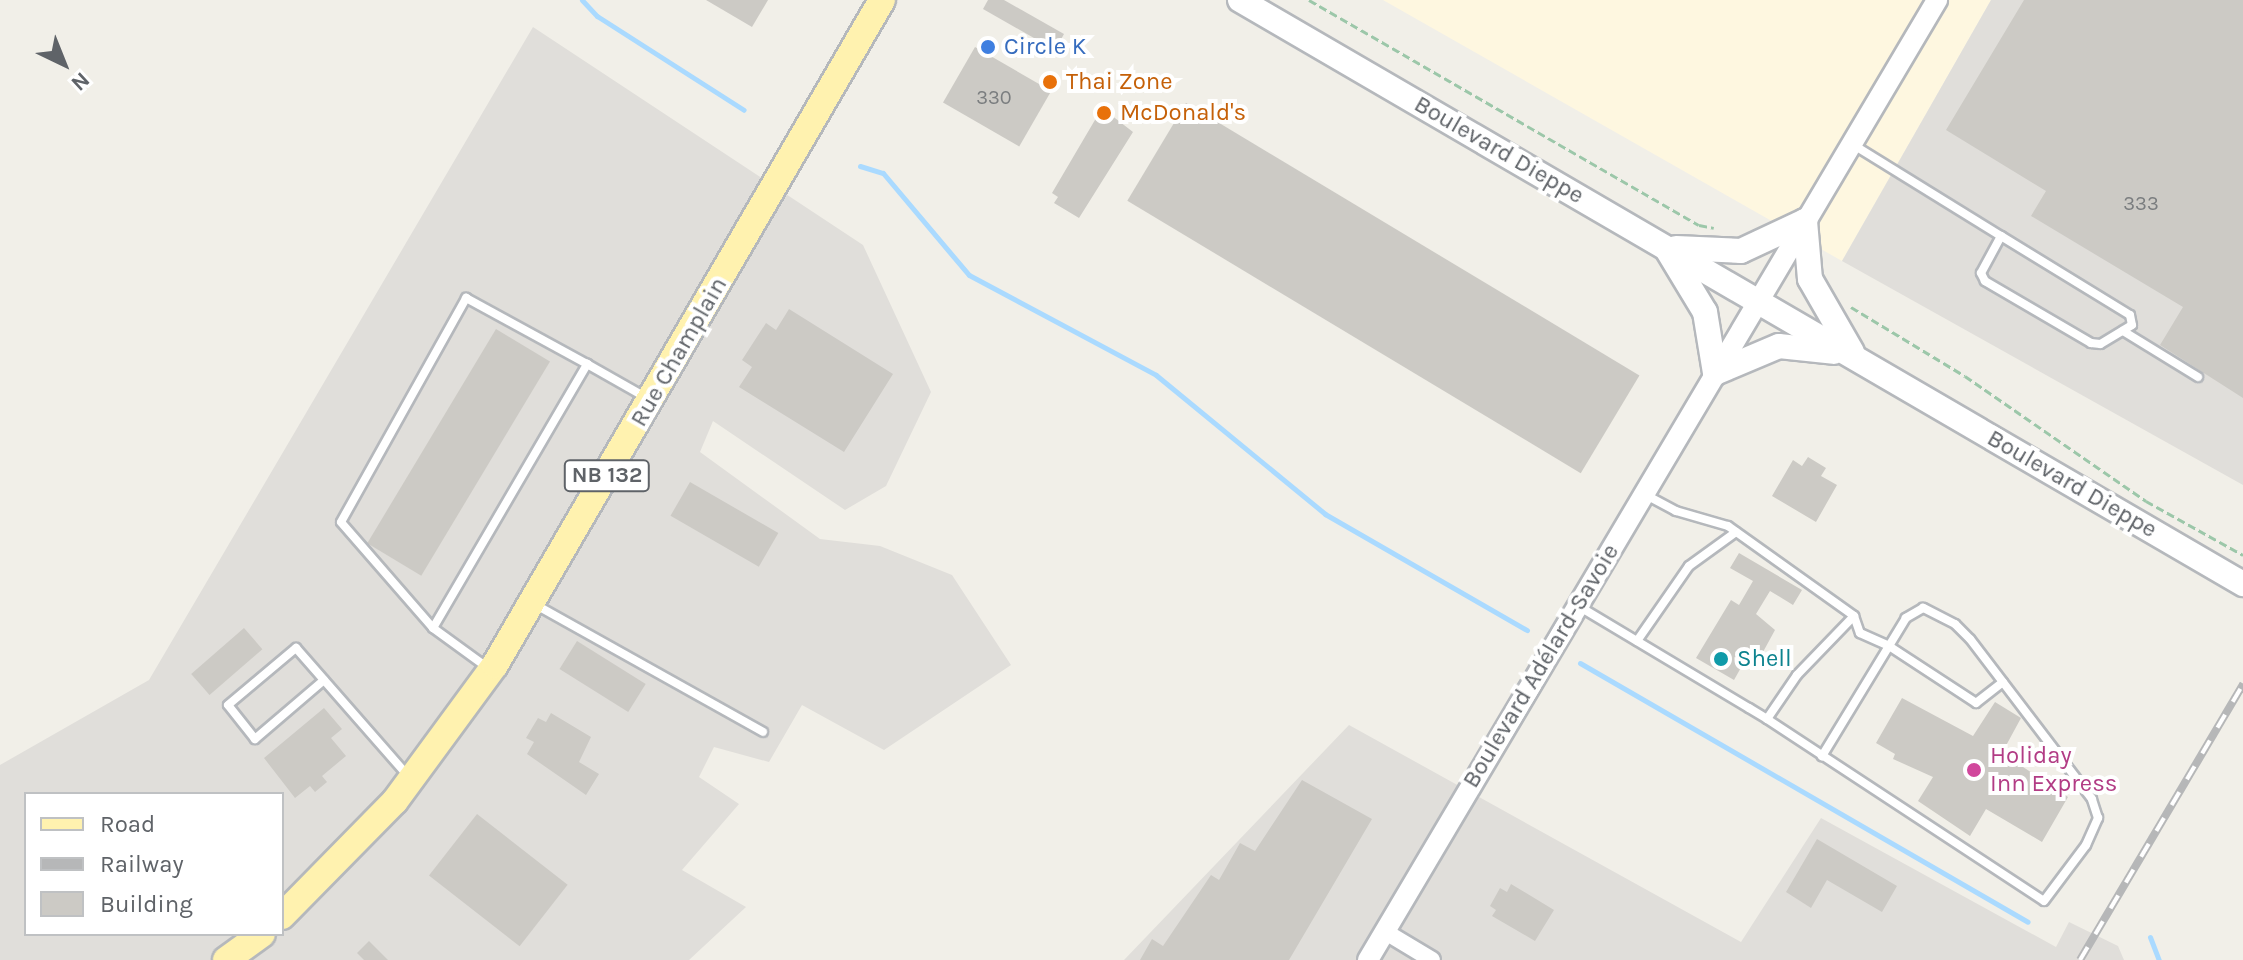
<!DOCTYPE html>
<html>
<head>
<meta charset="utf-8">
<style>
  body { margin:0 }
  #map { position:relative; width:2243px; height:960px; overflow:hidden; background:#f1efe8; font-family:Karla,sans-serif }
  div>[style] { position:absolute }
  .commercial>* { inset:0; background:#fef7e0 }
  .industrial>* { inset:0; background:#e0deda }
  .stream>* { height:5px; margin:-2.5px; padding:0 2.5px; transform-origin:2.5px; border-radius:2.5px; background:#aadaff }
  .building>* { inset:0; background:#cccac5; transform-origin:0 0 }
  .path>* { height:3px; margin-top:-1.5px; transform-origin:0; background:repeating-linear-gradient(90deg,#9cc7a9 0 8px,transparent 0 12px) }
  .roads { filter:drop-shadow(2px 0 #b5b8bc) drop-shadow(-2px 0 #b5b8bc) drop-shadow(0 2px #b5b8bc) drop-shadow(0 -2px #b5b8bc) }
  .service>* { height:8px; margin:-4px; padding:0 4px; transform-origin:4px; border-radius:4px; background:#fff }
  .minor>* { height:16px; margin:-8px; padding:0 8px; transform-origin:8px; border-radius:8px; background:#fff }
  .tertiary>* { height:20px; margin:-10px; padding:0 10px; transform-origin:10px; border-radius:10px; background:#fff }
  .secondary>* { height:24px; margin:-12px; padding:0 12px; transform-origin:12px; border-radius:12px; background:#fff }
  .primary>* { height:26px; margin:-13px; padding:0 13px; transform-origin:13px; border-radius:13px; background:#fff2af }
  .rail>* { height:8px; margin-top:-4px; transform-origin:0; background:repeating-linear-gradient(90deg,#fff 0 15px,#b6b7b8 0 30px); box-sizing:border-box; border-block:2px solid #b6b7b8 }
  .dots>* { width:22px; height:22px; translate:-50% -50%; box-sizing:border-box; border:4px solid #fff; border-radius:50% }
  span { translate:-50% -50%; white-space:nowrap; text-align:center; line-height:1.15; -webkit-text-stroke:8px #fff; paint-order:stroke }
  .number-label { font-size:20px; color:#7a7d7f }
  .number-label span { -webkit-text-stroke-width:0 }
  .shield-label span { padding:2px 6px; background:#fff; border:2px solid; border-radius:6px; -webkit-text-stroke-width:0 }
  .shield-label { font-size:22px; color:#5f6368; font-weight:700 }
  .shop-label { font-size:24px; color:#366cbe }
  .left { translate:0 -50%; text-align:left }
  .food-label { font-size:24px; color:#c56008 }
  .street-label { font-size:24px; color:#5f6368 }
  .culture-label { font-size:24px; color:#0d838f }
  .hotel-label { font-size:24px; color:#b23c85 }
  .legend { position:absolute; left:24px; top:792px; width:260px; height:144px; box-sizing:border-box; background:#fff; border:2px solid #bfc1c3; margin:0; padding:10px 14px; list-style:none; font-size:24px; color:#5f6368 }
  .legend li { display:flex; align-items:center; gap:16px; height:40px }
  .legend b { width:40px; border:2px solid #bfc1c3 }
  .north { position:absolute; left:24px; top:24px; width:80px; height:80px; -webkit-text-stroke:6px #fff; paint-order:stroke; rotate:137deg; font-size:22px; font-weight:700; line-height:32px; text-align:center; color:#5f6368 }
  .north::after { content:''; display:block; margin:auto; width:28px; height:36px; background:#5f6368; clip-path:polygon(50% 0,100% 100%,50% 72%,0 100%) }
</style>
</head>
<body>
<div id="map">
  <div class="commercial">
    <div style="clip-path:polygon(1383px 0,1991px 0,1842px 261px)"></div>
  </div>
  <div class="industrial">
    <div style="clip-path:polygon(1991px 0,2243px 0,2243px 485px,1842px 261px)"></div>
    <div style="clip-path:polygon(evenodd,533px 27px,863px 245px,931px 392px,886px 486px,845px 510px,713px 421px,700px 452px,820px 539px,880px 546px,952px 575px,1011px 665px,884px 750px,802px 705px,769px 762px,714px 747px,699px 777px,739px 804px,682px 870px,746px 907px,689px 960px,0 960px,0 765px,149px 680px,533px 27px,26px 794px,282px 794px,282px 934px,26px 934px,26px 794px)"></div>
    <div style="clip-path:polygon(1349px 725px,1741px 942px,1821px 818px,2056px 947px,2069px 922px,2118px 946px,2124px 960px,1124px 960px)"></div>
  </div>
  <div class="stream">
    <div style="left:582px;top:0;width:22px;rotate:47deg"></div>
    <div style="left:597px;top:16px;width:174px;rotate:32.6deg"></div>
    <div style="left:860px;top:166px;width:24px;rotate:17deg"></div>
    <div style="left:883px;top:173px;width:133px;rotate:49.9deg"></div>
    <div style="left:969px;top:275px;width:212px;rotate:28.1deg"></div>
    <div style="left:1156px;top:375px;width:219px;rotate:39.4deg"></div>
    <div style="left:1325px;top:514px;width:233px;rotate:29.9deg"></div>
    <div style="left:1580px;top:663px;width:517px;rotate:30.03deg"></div>
    <div style="left:2150px;top:937px;width:25px;rotate:69deg"></div>
  </div>
  <div class="building">
    <div style="clip-path:polygon(706px 0,768px 0,752px 27px)"></div>
    <div style="clip-path:polygon(988px 0,1004px 0,1064px 34px,1055px 50px,983px 9px)"></div>
    <div style="clip-path:polygon(2024px 0,2243px 0,2243px 398px,2160px 345px,2183px 307px,2031px 216px,2046px 191px,1946px 130px)"></div>
    <div style="left:975px;top:47px;width:88px;height:64px;rotate:30deg"></div>
    <div style="left:1186px;top:103px;width:529px;height:114px;rotate:31deg"></div>
    <div style="clip-path:polygon(1102px 108px,1133px 132px,1079px 218px,1054px 203px,1058px 197px,1052px 193px)"></div>
    <div style="clip-path:polygon(789px 309px,893px 374px,844px 452px,739px 387px,752px 367px,742px 360px,766px 323px,776px 330px)"></div>
    <div style="left:496px;top:329px;width:63px;height:250px;rotate:31deg"></div>
    <div style="clip-path:polygon(1808px 457px,1826px 468px,1821px 476px,1837px 485px,1816px 522px,1772px 496px,1793px 460px,1802px 466px)"></div>
    <div style="left:690px;top:482px;width:102px;height:39px;rotate:30deg"></div>
    <div style="clip-path:polygon(1739px 553px,1802px 590px,1793px 605px,1770px 591px,1756px 614px,1775px 630px,1763px 652px,1752px 648px,1734px 680px,1696px 658px,1731px 600px,1739px 605px,1753px 581px,1730px 568px)"></div>
    <div style="left:244px;top:628px;width:28px;height:70px;rotate:49deg"></div>
    <div style="left:577px;top:641px;width:81px;height:33px;rotate:32deg"></div>
    <div style="clip-path:polygon(1902px 698px,1973px 736px,1995px 702px,2021px 718px,2002px 753px,2068px 797px,2042px 842px,1986px 809px,1970px 836px,1918px 801px,1933px 777px,1893px 759px,1895px 754px,1876px 743px)"></div>
    <div style="clip-path:polygon(324px 708px,342px 729px,331px 738px,346px 756px,322px 776px,327px 782px,315px 792px,310px 786px,295px 798px,264px 758px)"></div>
    <div style="clip-path:polygon(551px 713px,591px 737px,579px 762px,599px 774px,586px 795px,527px 754px,534px 742px,526px 738px,538px 718px,546px 722px)"></div>
    <div style="clip-path:polygon(1302px 780px,1372px 819px,1289px 960px,1140px 960px,1152px 939px,1163px 946px,1211px 875px,1219px 880px,1240px 843px,1255px 851px)"></div>
    <div style="left:477px;top:814px;width:115px;height:78px;rotate:38deg"></div>
    <div style="clip-path:polygon(1817px 839px,1897px 886px,1882px 912px,1827px 880px,1811px 908px,1786px 892px)"></div>
    <div style="clip-path:polygon(1511px 884px,1554px 910px,1535px 941px,1492px 916px,1496px 910px,1490px 906px,1500px 888px,1507px 892px)"></div>
    <div style="clip-path:polygon(369px 941px,388px 960px,364px 960px,357px 953px)"></div>
  </div>
  <div class="path">
    <div style="left:1309px;top:0;width:450px;rotate:30deg"></div>
    <div style="left:1699px;top:225px;width:15px;rotate:11deg"></div>
    <div style="left:1851px;top:307px;width:133px;rotate:31.2deg"></div>
    <div style="left:1965px;top:376px;width:220px;rotate:34.6deg"></div>
    <div style="left:2146px;top:501px;width:111px;rotate:29.1deg"></div>
  </div>
  <div class="roads">
    <div class="service">
      <div style="left:1852px;top:144px;width:175px;rotate:31.7deg"></div>
      <div style="left:2001px;top:236px;width:151px;rotate:31.5deg"></div>
      <div style="left:2130px;top:315px;width:10px;rotate:79deg"></div>
      <div style="left:2132px;top:325px;width:37px;rotate:149deg"></div>
      <div style="left:2100px;top:344px;width:9px;rotate:-174deg"></div>
      <div style="left:2091px;top:343px;width:123px;rotate:-149.7deg"></div>
      <div style="left:1985px;top:281px;width:9px;rotate:-117deg"></div>
      <div style="left:1981px;top:273px;width:42px;rotate:-61.6deg"></div>
      <div style="left:2123px;top:331px;width:88px;rotate:31.5deg"></div>
      <div style="left:1646px;top:495px;width:34px;rotate:28deg"></div>
      <div style="left:1676px;top:511px;width:54px;rotate:16.1deg"></div>
      <div style="left:1728px;top:526px;width:155px;rotate:35.5deg"></div>
      <div style="left:1854px;top:616px;width:18px;rotate:71deg"></div>
      <div style="left:1860px;top:633px;width:32px;rotate:24deg"></div>
      <div style="left:1889px;top:646px;width:104px;rotate:33.2deg"></div>
      <div style="left:1976px;top:703px;width:34px;rotate:-38deg"></div>
      <div style="left:536px;top:605px;width:260px;rotate:29.2deg"></div>
      <div style="left:1580px;top:607px;width:197px;rotate:30.9deg"></div>
      <div style="left:1749px;top:708px;width:21px;rotate:31deg"></div>
      <div style="left:1767px;top:719px;width:331px;rotate:33.3deg"></div>
      <div style="left:2044px;top:901px;width:70px;rotate:-53.1deg"></div>
      <div style="left:2086px;top:845px;width:30px;rotate:-66deg"></div>
      <div style="left:2098px;top:818px;width:20px;rotate:-108deg"></div>
      <div style="left:2092px;top:799px;width:201px;rotate:-127.3deg"></div>
      <div style="left:1970px;top:639px;width:21px;rotate:-135deg"></div>
      <div style="left:1955px;top:624px;width:36px;rotate:-153deg"></div>
      <div style="left:1923px;top:608px;width:20px;rotate:150deg"></div>
      <div style="left:1906px;top:618px;width:162px;rotate:121.3deg"></div>
      <div style="left:433px;top:628px;width:140px;rotate:-131deg"></div>
      <div style="left:341px;top:522px;width:257px;rotate:-60.8deg"></div>
      <div style="left:466px;top:298px;width:138px;rotate:28.6deg"></div>
      <div style="left:1637px;top:641px;width:91px;rotate:-55.3deg"></div>
      <div style="left:1689px;top:566px;width:58px;rotate:-35.9deg"></div>
      <div style="left:488px;top:668px;width:68px;rotate:-144deg"></div>
      <div style="left:433px;top:628px;width:306px;rotate:-59.7deg"></div>
      <div style="left:587px;top:364px;width:69px;rotate:29.5deg"></div>
      <div style="left:324px;top:680px;width:91px;rotate:139.5deg"></div>
      <div style="left:255px;top:739px;width:43px;rotate:-128.5deg"></div>
      <div style="left:228px;top:705px;width:89px;rotate:-40deg"></div>
      <div style="left:296px;top:648px;width:171px;rotate:48.8deg"></div>
      <div style="left:1767px;top:719px;width:53px;rotate:-55.7deg"></div>
      <div style="left:1797px;top:675px;width:82px;rotate:-46deg"></div>
    </div>
    <div class="minor">
      <div style="left:1384px;top:931px;width:56px;rotate:31.1deg"></div>
    </div>
    <div class="tertiary">
      <div style="left:1368px;top:960px;width:1116px;rotate:-59.34deg"></div>
    </div>
    <div class="secondary">
      <div style="left:1240px;top:0;width:1161px;rotate:30.21deg"></div>
      <div style="left:1676px;top:248px;width:65px;rotate:2.6deg"></div>
      <div style="left:1741px;top:251px;width:71px;rotate:-25.1deg"></div>
      <div style="left:1805px;top:221px;width:58px;rotate:85.1deg"></div>
      <div style="left:1810px;top:279px;width:84px;rotate:60.1deg"></div>
      <div style="left:1668px;top:251px;width:71px;rotate:58.8deg"></div>
      <div style="left:1705px;top:312px;width:62px;rotate:80.7deg"></div>
      <div style="left:1715px;top:373px;width:69px;rotate:-22.9deg"></div>
      <div style="left:1779px;top:346px;width:55px;rotate:6.2deg"></div>
    </div>
    <div class="primary">
      <div style="left:282px;top:916px;width:161px;rotate:-45.5deg"></div>
      <div style="left:395px;top:801px;width:169px;rotate:-53.7deg"></div>
      <div style="left:495px;top:665px;width:769px;rotate:-59.8deg"></div>
      <div style="left:226px;top:960px;width:44px;rotate:-35.8deg"></div>
    </div>
  </div>
  <div class="rail">
    <div style="left:2080px;top:960px;width:321px;rotate:-59.4deg"></div>
  </div>
  <div class="dots">
    <div style="left:988px;top:47px;background:#3f7fe0"></div>
    <div style="left:1050px;top:82px;background:#e8710a"></div>
    <div style="left:1104px;top:113px;background:#e8710a"></div>
    <div style="left:1721px;top:659px;background:#0f9aa8"></div>
    <div style="left:1974px;top:770px;background:#d1479c"></div>
  </div>
  <div class="number-label">
    <span style="left:994px;top:97px">330</span>
    <span style="left:2141px;top:203px">333</span>
  </div>
  <div class="shield-label">
    <span style="left:607px;top:476px">NB 132</span>
  </div>
  <div class="shop-label">
    <span class="left" style="left:1004px;top:47px">Circle K</span>
  </div>
  <div class="food-label">
    <span class="left" style="left:1066px;top:82px">Thai Zone</span>
    <span class="left" style="left:1120px;top:113px">McDonald's</span>
  </div>
  <div class="street-label">
    <span style="left:1499px;top:150px;rotate:30deg">Boulevard Dieppe</span>
    <span style="left:679px;top:352px;rotate:-60deg">Rue Champlain</span>
    <span style="left:2072px;top:484px;rotate:30deg">Boulevard Dieppe</span>
    <span style="left:1541px;top:666px;rotate:-59deg">Boulevard Adélard-Savoie</span>
  </div>
  <div class="culture-label">
    <span class="left" style="left:1737px;top:659px">Shell</span>
  </div>
  <div class="hotel-label">
    <span class="left" style="left:1990px;top:770px">Holiday<br>Inn Express</span>
  </div>
  <ul class="legend">
  <li><b style="height:10px;background:#fff2af"></b>Road</li>
  <li><b style="height:10px;background:#b6b7b8"></b>Railway</li>
  <li><b style="height:22px;background:#cccac5"></b>Building</li>
  </ul>
  <div class="north">N</div>
</div>
</body>
</html>
